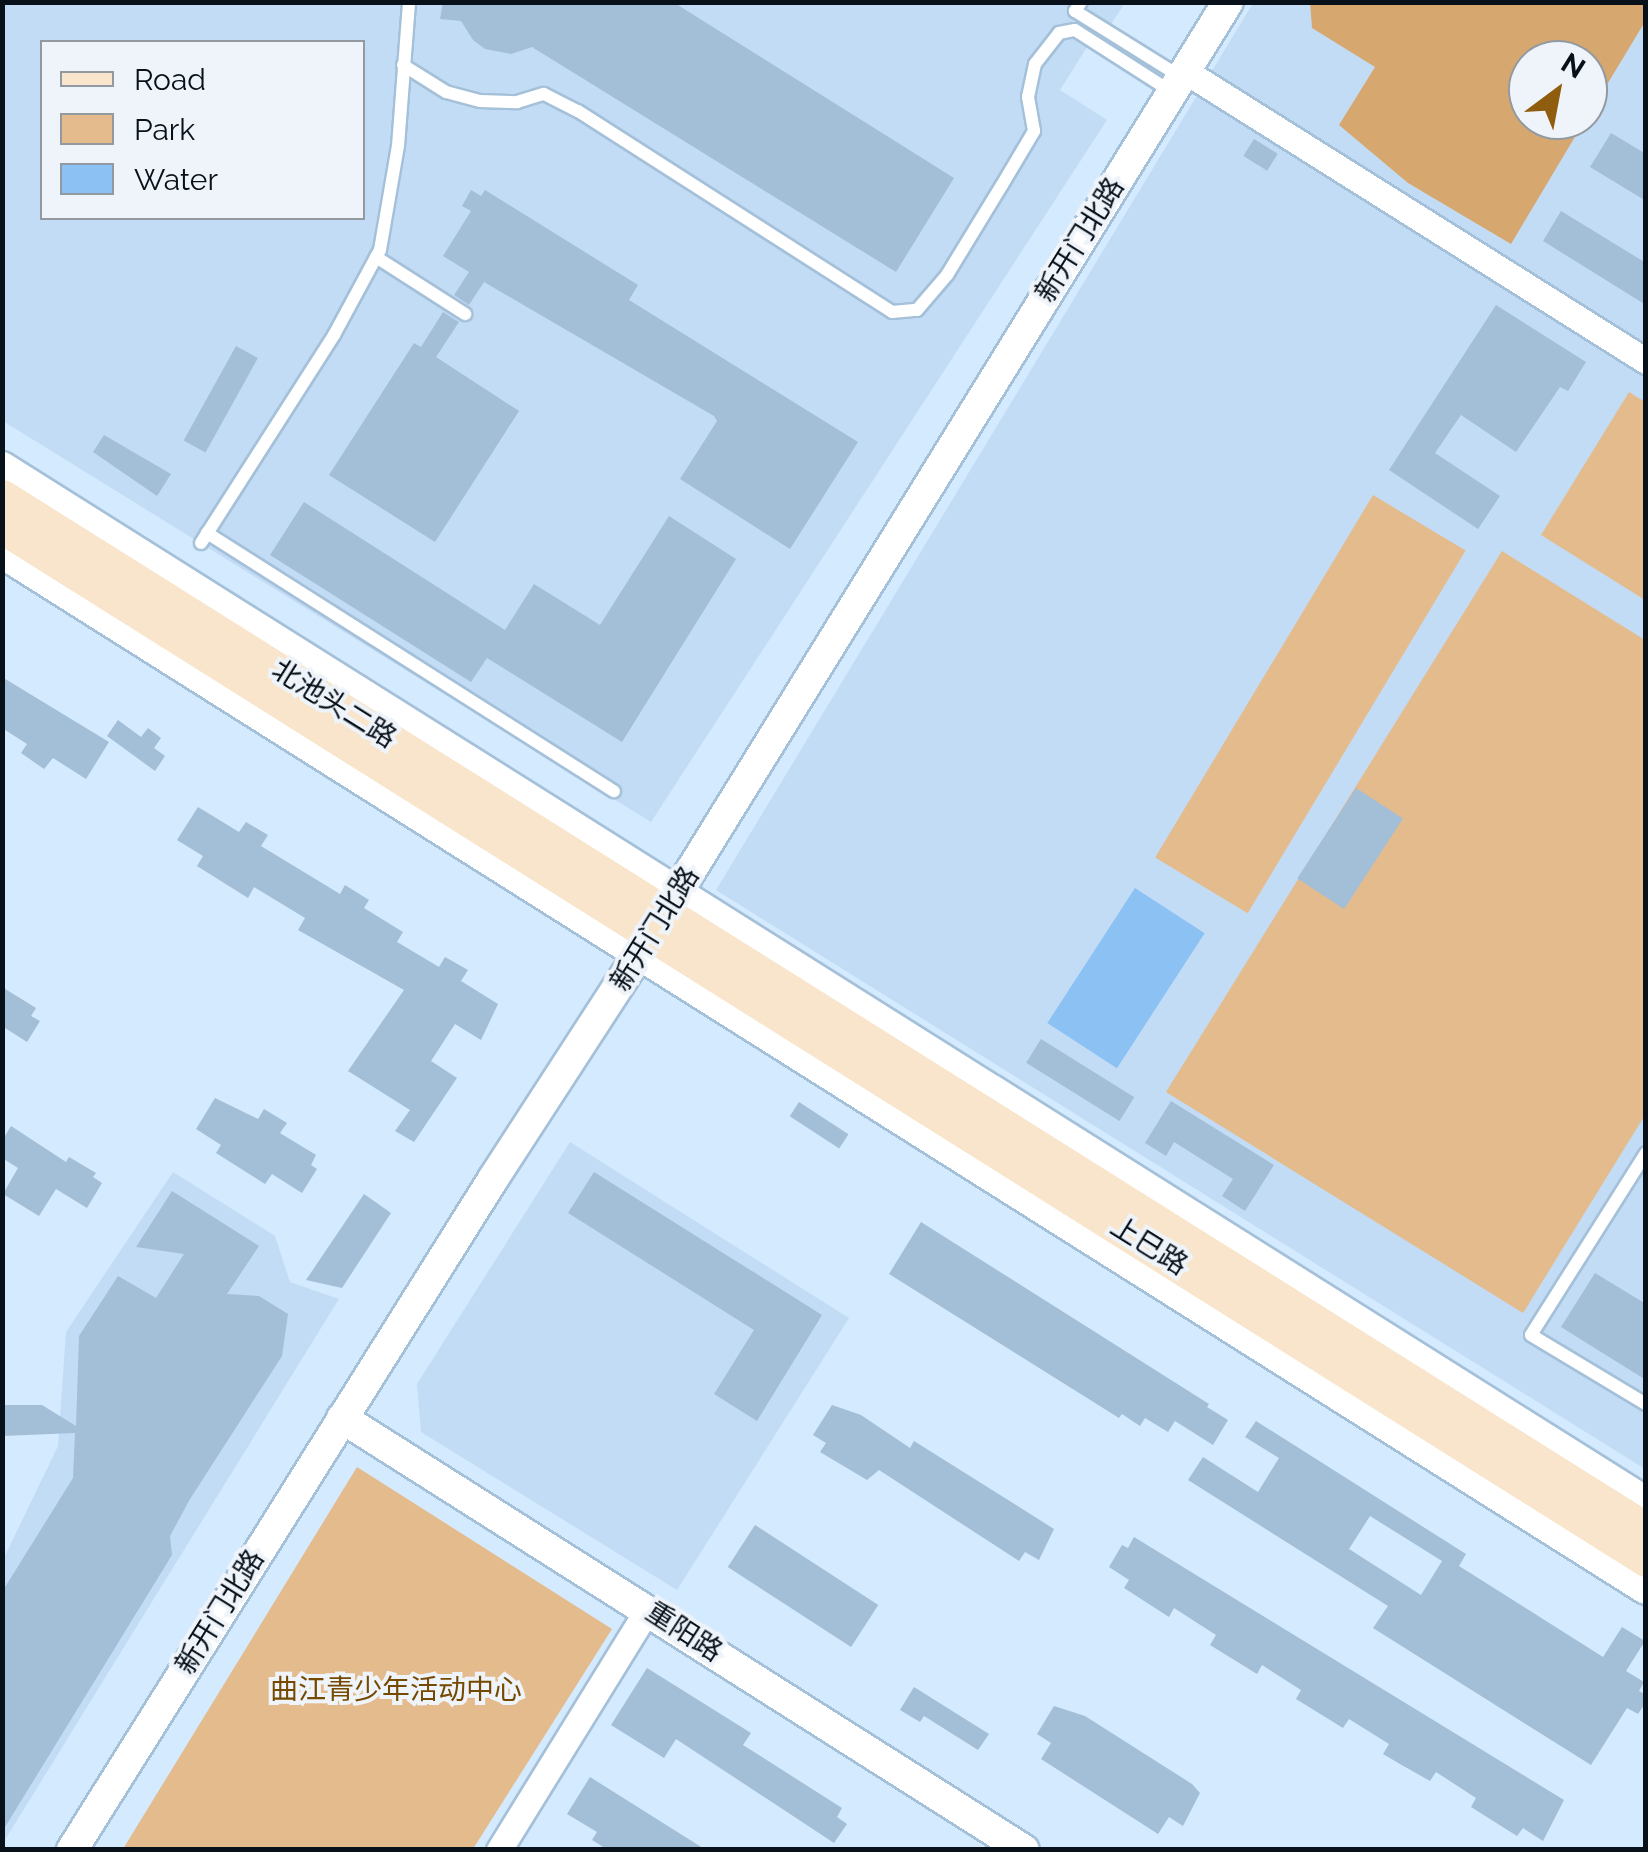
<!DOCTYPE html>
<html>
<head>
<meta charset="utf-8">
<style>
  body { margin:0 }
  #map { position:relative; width:1648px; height:1852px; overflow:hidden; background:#d4eafe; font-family:Raleway,"Noto Sans SC",sans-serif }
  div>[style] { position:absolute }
  .built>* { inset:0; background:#c2dcf5 }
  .green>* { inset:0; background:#e4bb8c; transform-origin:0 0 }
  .forest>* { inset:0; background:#d7a770 }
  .water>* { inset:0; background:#8bc1f3; transform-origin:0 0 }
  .building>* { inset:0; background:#a3bed7; transform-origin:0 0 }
  .roads { filter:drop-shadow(2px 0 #a5c0d9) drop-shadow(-2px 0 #a5c0d9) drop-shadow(0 2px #a5c0d9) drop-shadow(0 -2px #a5c0d9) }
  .service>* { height:12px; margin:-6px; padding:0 6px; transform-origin:6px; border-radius:6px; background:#fff }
  .minor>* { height:25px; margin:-12.5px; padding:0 12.5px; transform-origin:12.5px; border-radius:12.5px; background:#fff }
  .tertiary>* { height:30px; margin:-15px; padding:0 15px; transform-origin:15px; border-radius:15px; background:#fff }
  .secondary>* { height:35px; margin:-17.5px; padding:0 17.5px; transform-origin:17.5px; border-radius:17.5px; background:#f8e5cb }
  span { translate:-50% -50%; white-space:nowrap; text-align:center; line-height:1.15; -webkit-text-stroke:8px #eff4fa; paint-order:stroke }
  .street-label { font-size:28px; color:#081119 }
  .park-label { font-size:28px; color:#754900 }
  .frame { position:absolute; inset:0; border:5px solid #081119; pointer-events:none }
  .legend { position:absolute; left:40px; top:40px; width:325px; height:180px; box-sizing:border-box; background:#eff4fa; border:2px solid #9399a0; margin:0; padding:12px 18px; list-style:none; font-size:30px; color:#081119 }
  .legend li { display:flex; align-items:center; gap:20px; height:50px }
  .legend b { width:50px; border:2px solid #9399a0 }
  .north { position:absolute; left:1508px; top:40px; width:100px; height:100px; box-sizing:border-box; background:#eff4fa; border:2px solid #9399a0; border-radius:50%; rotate:32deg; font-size:28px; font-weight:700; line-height:40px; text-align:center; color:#081119 }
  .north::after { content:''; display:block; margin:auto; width:35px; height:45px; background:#905c0e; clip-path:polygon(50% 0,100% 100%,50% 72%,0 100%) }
</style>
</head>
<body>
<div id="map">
  <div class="built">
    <div style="clip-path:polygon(evenodd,1118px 2px,1123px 6px,1096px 47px,1089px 44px,1060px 90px,1107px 120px,651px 822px,3px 421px,2px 3px,1118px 2px,42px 42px,362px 42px,362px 218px,42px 218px,42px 42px)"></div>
    <div style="clip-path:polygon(evenodd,1253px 3px,1645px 3px,1645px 1469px,716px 890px,1253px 3px,1528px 60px,1588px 60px,1588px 120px,1528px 120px,1528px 60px)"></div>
    <div style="clip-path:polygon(570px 1142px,849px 1318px,677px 1590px,421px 1432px,417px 1384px)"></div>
    <div style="clip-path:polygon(173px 1172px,275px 1236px,290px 1282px,339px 1299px,3px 1843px,2px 1562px,58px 1446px,66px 1332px)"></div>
  </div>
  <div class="green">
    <div style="clip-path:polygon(1629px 392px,1645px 402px,1645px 600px,1541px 535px)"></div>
    <div style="left:1373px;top:495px;width:108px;height:423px;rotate:31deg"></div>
    <div style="clip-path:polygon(1502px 551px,1645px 640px,1645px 1115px,1523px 1313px,1166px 1092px)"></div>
    <div style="clip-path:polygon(357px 1467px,612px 1629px,473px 1849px,123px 1849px)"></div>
  </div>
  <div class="forest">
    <div style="clip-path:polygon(1310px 2px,1645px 3px,1646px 20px,1588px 116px,1588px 60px,1528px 60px,1528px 120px,1585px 120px,1511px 244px,1408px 183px,1339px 125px,1375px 67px,1312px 28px)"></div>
  </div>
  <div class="water">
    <div style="left:1135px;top:888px;width:83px;height:161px;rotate:33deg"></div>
  </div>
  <div class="building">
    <div style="clip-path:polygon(443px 2px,673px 2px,954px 178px,896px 272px,532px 47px,511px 54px,485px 49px,473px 40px,461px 21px,440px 19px)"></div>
    <div style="clip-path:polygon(1611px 133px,1646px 154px,1646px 201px,1590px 167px)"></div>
    <div style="left:1254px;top:139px;width:28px;height:20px;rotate:32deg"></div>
    <div style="clip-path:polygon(471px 190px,481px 196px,485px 190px,638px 285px,629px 300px,858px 442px,790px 549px,680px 479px,717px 421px,714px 416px,484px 282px,469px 305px,454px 295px,469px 272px,443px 256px,471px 211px,462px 206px)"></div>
    <div style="clip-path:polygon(1561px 211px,1646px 263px,1646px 305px,1543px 241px)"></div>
    <div style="clip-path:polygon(1496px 305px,1586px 362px,1568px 391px,1560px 387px,1516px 452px,1461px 415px,1435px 453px,1500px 496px,1478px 529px,1389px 470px)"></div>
    <div style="clip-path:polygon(443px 312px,459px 322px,436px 357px,519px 411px,435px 542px,329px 475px,414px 343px,421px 347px)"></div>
    <div style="left:236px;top:346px;width:25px;height:108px;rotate:29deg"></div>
    <div style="clip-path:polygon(104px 435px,171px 474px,157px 496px,93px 452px)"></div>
    <div style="clip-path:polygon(304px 502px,505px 630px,534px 584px,600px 625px,669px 516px,736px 559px,622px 742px,487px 658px,471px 682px,270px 555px)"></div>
    <div style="clip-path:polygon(2px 677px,109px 742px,86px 779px,53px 758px,44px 769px,21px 753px,27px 744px,2px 728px)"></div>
    <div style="clip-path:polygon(118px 720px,141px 737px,148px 728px,161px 738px,154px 748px,165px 756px,155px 771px,107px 736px)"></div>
    <div style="left:1356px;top:788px;width:56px;height:108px;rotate:33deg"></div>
    <div style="clip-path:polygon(198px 807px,239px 832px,246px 822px,268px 835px,261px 846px,340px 894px,345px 885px,369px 900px,364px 908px,403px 932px,397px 942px,439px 967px,445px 957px,468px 970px,461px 981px,498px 1004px,481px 1040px,455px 1024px,431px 1061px,457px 1078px,414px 1142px,395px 1131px,410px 1110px,348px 1071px,404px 990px,298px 930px,305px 918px,254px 887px,248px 898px,197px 866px,203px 856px,177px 840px)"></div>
    <div style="clip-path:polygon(2px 987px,36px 1008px,31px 1016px,40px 1021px,27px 1042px,2px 1026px)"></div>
    <div style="left:1041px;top:1039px;width:110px;height:28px;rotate:32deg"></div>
    <div style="clip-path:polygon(215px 1098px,258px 1119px,264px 1109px,287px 1123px,280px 1133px,316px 1155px,311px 1165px,317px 1169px,302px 1193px,272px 1174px,265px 1184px,216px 1153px,221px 1145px,196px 1129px)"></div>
    <div style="clip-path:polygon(1171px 1101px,1274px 1165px,1245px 1211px,1222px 1196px,1233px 1179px,1174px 1142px,1166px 1156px,1145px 1143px)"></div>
    <div style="left:799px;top:1102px;width:59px;height:17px;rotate:33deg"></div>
    <div style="clip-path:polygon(11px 1126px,66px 1162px,69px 1157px,96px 1173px,93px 1177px,102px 1183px,87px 1208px,56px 1189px,39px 1216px,3px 1194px,18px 1168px,2px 1158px,2px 1141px)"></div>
    <div style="clip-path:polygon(594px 1172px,822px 1315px,757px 1421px,714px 1394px,754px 1330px,568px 1213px)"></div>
    <div style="clip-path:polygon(172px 1191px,259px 1246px,227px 1294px,259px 1296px,288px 1314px,282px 1356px,190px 1499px,170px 1536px,172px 1555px,2px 1832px,2px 1592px,73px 1478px,75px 1433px,2px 1436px,2px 1405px,42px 1405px,76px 1426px,79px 1336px,118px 1276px,156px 1298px,184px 1254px,136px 1247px)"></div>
    <div style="clip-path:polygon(364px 1194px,391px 1213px,342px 1288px,306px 1280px)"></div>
    <div style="clip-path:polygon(921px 1222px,1209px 1404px,1207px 1407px,1228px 1420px,1213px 1445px,1175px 1421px,1168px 1432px,1145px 1418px,1140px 1426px,1122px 1414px,1119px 1418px,889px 1274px)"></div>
    <div style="clip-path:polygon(1595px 1273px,1646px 1304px,1646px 1380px,1561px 1327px)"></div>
    <div style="clip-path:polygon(832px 1405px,861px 1415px,910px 1448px,914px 1441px,1054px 1529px,1039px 1560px,1025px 1552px,1019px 1561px,879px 1470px,867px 1480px,820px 1452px,826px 1443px,813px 1435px)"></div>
    <div style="clip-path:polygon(evenodd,1256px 1421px,1466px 1554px,1459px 1566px,1603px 1657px,1622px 1627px,1645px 1641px,1626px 1671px,1644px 1682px,1639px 1691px,1646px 1695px,1646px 1702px,1638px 1714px,1627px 1708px,1591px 1765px,1373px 1628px,1388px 1606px,1188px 1480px,1203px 1457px,1258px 1492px,1279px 1458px,1245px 1437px,1256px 1421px,1370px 1516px,1442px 1561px,1421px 1595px,1349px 1549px,1370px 1516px)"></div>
    <div style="left:755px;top:1525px;width:147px;height:50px;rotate:33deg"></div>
    <div style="clip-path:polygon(1134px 1537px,1564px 1800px,1543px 1841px,1523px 1828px,1517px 1836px,1471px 1807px,1476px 1798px,1436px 1772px,1430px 1781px,1400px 1764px,1383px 1754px,1389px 1744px,1349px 1719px,1343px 1728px,1296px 1699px,1301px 1690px,1262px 1665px,1257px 1674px,1210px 1645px,1216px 1635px,1174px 1608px,1169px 1617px,1124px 1588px,1129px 1580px,1109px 1567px,1122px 1545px,1128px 1548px)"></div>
    <div style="clip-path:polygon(647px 1668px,751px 1733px,743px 1745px,842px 1808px,837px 1817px,847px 1824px,834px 1843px,676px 1739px,664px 1758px,611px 1725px)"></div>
    <div style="clip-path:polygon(914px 1687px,989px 1734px,978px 1750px,924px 1716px,920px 1722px,900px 1710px)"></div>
    <div style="clip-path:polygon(1054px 1706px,1085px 1716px,1192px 1784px,1200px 1793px,1183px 1826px,1169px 1817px,1158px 1834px,1041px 1759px,1051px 1743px,1037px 1734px)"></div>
    <div style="clip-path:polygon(590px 1777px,706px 1850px,608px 1850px,592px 1840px,597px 1832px,567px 1814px)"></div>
  </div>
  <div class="roads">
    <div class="service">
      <div style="left:1081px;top:2px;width:11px;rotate:124deg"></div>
      <div style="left:1075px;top:11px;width:125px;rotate:31.9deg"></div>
      <div style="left:403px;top:65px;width:51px;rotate:32.1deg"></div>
      <div style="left:446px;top:92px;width:35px;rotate:15deg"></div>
      <div style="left:480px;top:101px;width:37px;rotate:2deg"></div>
      <div style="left:517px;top:102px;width:28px;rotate:-17deg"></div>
      <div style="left:544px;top:94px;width:38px;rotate:27deg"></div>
      <div style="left:578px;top:111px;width:373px;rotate:32.6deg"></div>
      <div style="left:892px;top:312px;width:25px;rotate:-5deg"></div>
      <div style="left:917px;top:310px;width:46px;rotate:-49.4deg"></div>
      <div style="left:947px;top:275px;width:105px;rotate:-58.6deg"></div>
      <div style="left:1002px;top:185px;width:63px;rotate:-59.3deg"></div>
      <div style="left:1034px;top:131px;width:35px;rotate:-100deg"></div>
      <div style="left:1028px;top:97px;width:34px;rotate:-78deg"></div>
      <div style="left:1035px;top:64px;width:39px;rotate:-52deg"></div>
      <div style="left:1059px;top:33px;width:16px;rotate:-11deg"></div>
      <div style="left:1075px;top:30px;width:115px;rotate:32.6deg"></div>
      <div style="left:376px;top:257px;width:106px;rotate:32.6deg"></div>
      <div style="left:207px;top:533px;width:482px;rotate:32.4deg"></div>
      <div style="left:201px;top:543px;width:247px;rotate:-57.4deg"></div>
      <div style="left:334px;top:335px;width:97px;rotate:-61.6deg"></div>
      <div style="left:380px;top:250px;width:106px;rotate:-80.2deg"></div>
      <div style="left:398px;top:146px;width:144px;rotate:-85.6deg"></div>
      <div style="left:1646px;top:1153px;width:215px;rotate:122.3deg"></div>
      <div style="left:1531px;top:1335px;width:134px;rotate:31deg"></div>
    </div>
    <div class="minor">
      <div style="left:1185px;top:71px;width:545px;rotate:32.17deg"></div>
      <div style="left:499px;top:1850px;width:283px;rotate:-58.3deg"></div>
    </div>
    <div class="tertiary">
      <div style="left:2px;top:467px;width:1943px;rotate:32.19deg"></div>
      <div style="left:2px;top:553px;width:1943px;rotate:32.22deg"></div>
      <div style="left:669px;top:906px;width:1063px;rotate:-58.27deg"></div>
      <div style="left:342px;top:1418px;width:807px;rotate:32.35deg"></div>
      <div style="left:72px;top:1850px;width:792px;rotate:-57.89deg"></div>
      <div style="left:493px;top:1179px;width:285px;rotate:-57deg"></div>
    </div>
    <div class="secondary">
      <div style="left:2px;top:497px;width:1942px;rotate:32.14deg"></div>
      <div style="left:2px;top:526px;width:1942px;rotate:32.14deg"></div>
    </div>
  </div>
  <div class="street-label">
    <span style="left:1080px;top:240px;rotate:-58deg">新开门北路</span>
    <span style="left:334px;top:704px;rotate:32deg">北池头二路</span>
    <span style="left:655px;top:929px;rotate:-58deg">新开门北路</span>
    <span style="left:1149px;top:1246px;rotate:32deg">上巳路</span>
    <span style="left:220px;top:1612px;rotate:-58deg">新开门北路</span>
    <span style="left:684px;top:1632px;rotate:33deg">重阳路</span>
  </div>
  <div class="park-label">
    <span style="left:396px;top:1690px">曲江青少年活动中心</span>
  </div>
  <div class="frame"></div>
  <ul class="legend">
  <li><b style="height:12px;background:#f8e5cb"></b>Road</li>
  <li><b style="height:28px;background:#e4bb8c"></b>Park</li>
  <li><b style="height:28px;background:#8bc1f3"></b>Water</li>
  </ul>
  <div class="north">N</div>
</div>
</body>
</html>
